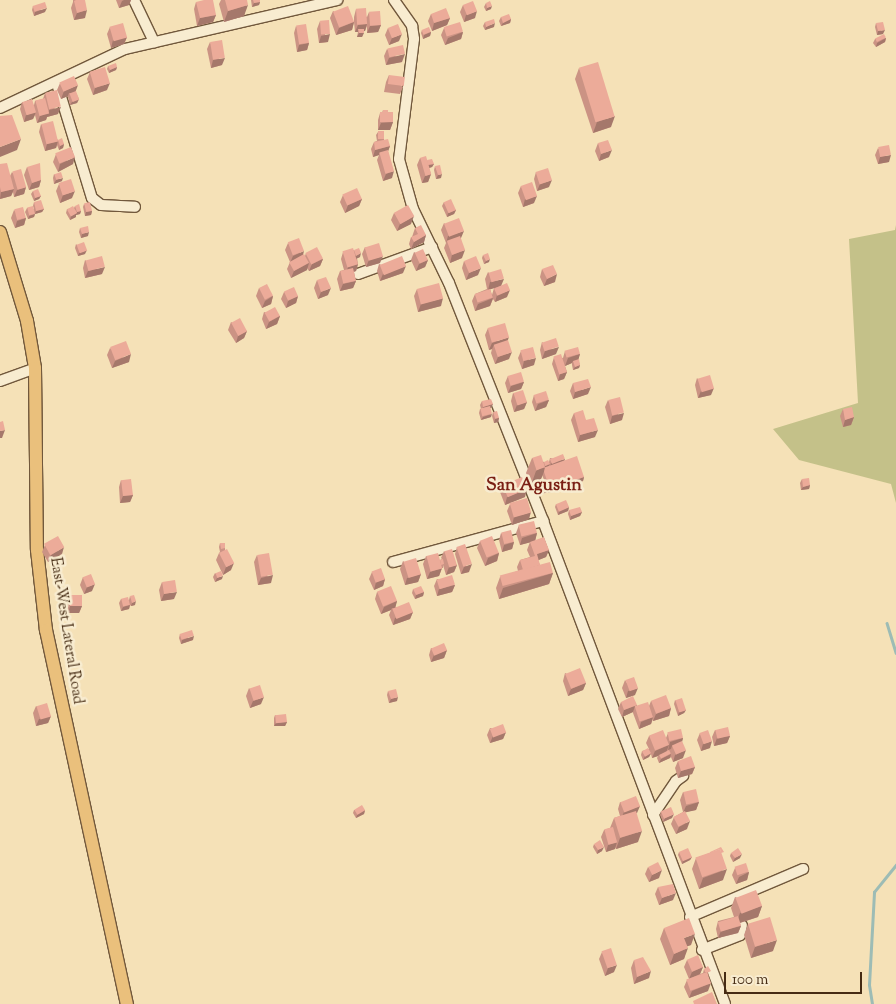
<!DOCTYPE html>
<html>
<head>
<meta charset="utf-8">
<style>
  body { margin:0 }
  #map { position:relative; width:896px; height:1004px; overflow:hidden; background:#f5e1b7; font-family:"Sorts Mill Goudy",serif }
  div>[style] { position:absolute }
  .green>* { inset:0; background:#c4c189 }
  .stream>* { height:2.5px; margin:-1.25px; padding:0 1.25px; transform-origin:1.25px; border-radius:1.25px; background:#9dbcb5 }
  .roads { filter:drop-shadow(1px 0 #71583c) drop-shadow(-1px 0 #71583c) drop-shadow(0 1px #71583c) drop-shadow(0 -1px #71583c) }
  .minor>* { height:10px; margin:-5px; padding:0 5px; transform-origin:5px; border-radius:5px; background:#f8ecd0 }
  .major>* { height:12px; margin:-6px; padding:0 6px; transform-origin:6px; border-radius:6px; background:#eac07c }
  .wall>* { inset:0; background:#cb9384 }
  .shaded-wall>* { inset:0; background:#a5786b }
  .building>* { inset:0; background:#ecab99; transform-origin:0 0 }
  span { translate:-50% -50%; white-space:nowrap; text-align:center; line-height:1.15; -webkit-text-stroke:5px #f8ecd0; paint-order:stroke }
  .street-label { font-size:15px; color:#452b13 }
  .quarter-label { font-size:18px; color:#7a1f14; font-weight:700 }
  .scale { position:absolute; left:724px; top:972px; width:138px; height:22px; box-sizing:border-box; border:2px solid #452b13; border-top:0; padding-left:6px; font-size:15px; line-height:18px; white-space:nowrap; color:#452b13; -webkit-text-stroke:4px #f8ecd0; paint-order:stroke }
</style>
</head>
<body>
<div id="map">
  <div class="green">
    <div style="clip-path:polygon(896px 225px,896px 503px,891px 484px,799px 460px,773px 429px,858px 403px,849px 239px,895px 230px)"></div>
  </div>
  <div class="stream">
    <div style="left:887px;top:623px;width:31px;rotate:73deg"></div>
    <div style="left:872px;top:1004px;width:19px;rotate:-99deg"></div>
    <div style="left:869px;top:985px;width:93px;rotate:-86.9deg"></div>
    <div style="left:874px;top:892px;width:35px;rotate:-51deg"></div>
  </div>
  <div class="roads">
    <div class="minor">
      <div style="left:134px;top:0;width:47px;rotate:64.5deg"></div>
      <div style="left:394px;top:0;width:32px;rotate:55deg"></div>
      <div style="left:412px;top:26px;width:13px;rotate:81deg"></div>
      <div style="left:414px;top:39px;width:121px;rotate:97.1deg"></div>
      <div style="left:399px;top:159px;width:52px;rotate:74.4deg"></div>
      <div style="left:413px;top:209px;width:82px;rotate:64.1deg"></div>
      <div style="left:449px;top:283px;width:256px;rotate:68.4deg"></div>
      <div style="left:543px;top:521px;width:516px;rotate:69.35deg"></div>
      <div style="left:58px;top:87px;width:116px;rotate:73deg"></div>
      <div style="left:92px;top:198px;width:11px;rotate:38deg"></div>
      <div style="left:101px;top:205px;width:34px;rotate:3deg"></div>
      <div style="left:0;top:108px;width:138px;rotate:-25.3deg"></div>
      <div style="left:125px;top:49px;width:218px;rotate:-13deg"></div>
      <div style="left:358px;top:274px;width:79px;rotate:-20deg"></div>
      <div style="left:0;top:381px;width:37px;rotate:-20deg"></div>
      <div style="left:393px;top:562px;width:156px;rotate:-15.3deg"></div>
      <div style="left:653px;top:815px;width:41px;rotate:-55.9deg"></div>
      <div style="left:676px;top:781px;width:9px;rotate:-36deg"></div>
      <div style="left:690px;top:917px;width:123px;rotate:-23deg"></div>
      <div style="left:702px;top:950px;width:41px;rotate:-21.5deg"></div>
      <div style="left:740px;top:935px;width:10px;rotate:-79deg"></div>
    </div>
    <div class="major">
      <div style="left:0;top:232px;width:93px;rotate:73.1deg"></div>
      <div style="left:27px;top:321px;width:48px;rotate:80.3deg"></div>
      <div style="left:35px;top:368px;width:182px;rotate:89.4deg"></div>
      <div style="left:37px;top:550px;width:81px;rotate:83.6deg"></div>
      <div style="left:46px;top:630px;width:383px;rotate:77.8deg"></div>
    </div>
  </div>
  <div class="wall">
    <div style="clip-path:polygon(73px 0,85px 0,85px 18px,74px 20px,71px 8px,73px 2px)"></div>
    <div style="clip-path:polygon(116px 0,131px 0,129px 5px,119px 8px)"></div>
    <div style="clip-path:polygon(221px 0,247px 0,244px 16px,224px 22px,219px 4px)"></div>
    <div style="clip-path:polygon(251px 0,260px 0,260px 2px,259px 5px,252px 7px)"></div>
    <div style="clip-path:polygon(196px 2px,216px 15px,213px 22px,197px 26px,194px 9px)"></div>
    <div style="clip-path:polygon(486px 3px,491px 9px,486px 11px,484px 7px)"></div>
    <div style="clip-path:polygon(463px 5px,475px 18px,464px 22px,460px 12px)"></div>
    <div style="clip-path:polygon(33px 6px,45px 12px,34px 16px,32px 10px)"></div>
    <div style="clip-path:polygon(356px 9px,367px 17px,369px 12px,381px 25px,378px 32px,367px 33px,367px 26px,365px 31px,364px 31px,362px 37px,357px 37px,358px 32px,355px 32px,354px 22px,352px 30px,336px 35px,330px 18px,333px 11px,354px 22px,354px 17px)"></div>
    <div style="clip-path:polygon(431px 14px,450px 18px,447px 25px,432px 31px,428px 21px)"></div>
    <div style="clip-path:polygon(501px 17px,511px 19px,510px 23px,501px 26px,499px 21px)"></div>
    <div style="clip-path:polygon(320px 21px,328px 42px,319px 43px,317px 29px)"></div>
    <div style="clip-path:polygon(485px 22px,494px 27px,485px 30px,483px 26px)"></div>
    <div style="clip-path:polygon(876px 23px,883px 34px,877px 35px,875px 27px)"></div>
    <div style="clip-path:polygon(296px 26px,309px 43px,307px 50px,297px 52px,294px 33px)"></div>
    <div style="clip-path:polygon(110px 27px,127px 37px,124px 44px,111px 48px,107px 34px)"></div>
    <div style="clip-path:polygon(388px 28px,399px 41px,389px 45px,385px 35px)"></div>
    <div style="clip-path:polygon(444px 28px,463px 32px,461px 39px,445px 45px,441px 35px)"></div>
    <div style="clip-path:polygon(422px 30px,431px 32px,430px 36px,423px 39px,421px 33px)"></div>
    <div style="clip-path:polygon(886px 38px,885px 42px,876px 47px,873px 43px,875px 39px)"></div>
    <div style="clip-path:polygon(210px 42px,222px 65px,211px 68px,207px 49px)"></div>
    <div style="clip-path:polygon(387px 49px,402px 62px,386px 65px,384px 56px)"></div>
    <div style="clip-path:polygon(108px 66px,117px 67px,116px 70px,109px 73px,107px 69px)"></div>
    <div style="clip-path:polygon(579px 68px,611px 127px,593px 133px,575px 79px)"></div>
    <div style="clip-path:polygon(90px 72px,107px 90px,93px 95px,87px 79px)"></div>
    <div style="clip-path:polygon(389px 75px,403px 87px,400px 94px,384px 92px,386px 82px)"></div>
    <div style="clip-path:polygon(60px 83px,75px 91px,79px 99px,77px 103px,70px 105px,68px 97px,68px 96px,61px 99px,57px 90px)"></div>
    <div style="clip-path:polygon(45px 93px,58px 114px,47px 117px,46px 120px,37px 123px,35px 115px,33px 119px,24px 122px,20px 109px,22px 102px,34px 105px,35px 101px,43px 99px)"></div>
    <div style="clip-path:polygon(383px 110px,388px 112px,393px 122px,390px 130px,378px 130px,378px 120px,380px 113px,382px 113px)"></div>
    <div style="clip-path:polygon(41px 124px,58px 140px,64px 144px,63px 148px,59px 150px,57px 145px,56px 148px,45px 151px,39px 132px)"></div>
    <div style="clip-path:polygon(378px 132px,384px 139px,384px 140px,390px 146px,388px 151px,392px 178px,383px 181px,377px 160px,379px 155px,373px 157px,371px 149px,374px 142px,377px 141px,376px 135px)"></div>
    <div style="clip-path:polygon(598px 143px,609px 157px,599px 161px,595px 151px)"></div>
    <div style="clip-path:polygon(878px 148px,889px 162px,878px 164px,875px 155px)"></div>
    <div style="clip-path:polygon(56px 154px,73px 164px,58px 172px,53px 162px)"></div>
    <div style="clip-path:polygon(420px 158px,434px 164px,432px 167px,429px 168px,431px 174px,428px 182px,422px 183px,417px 165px)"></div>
    <div style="clip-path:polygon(0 164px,10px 176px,12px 172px,26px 187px,24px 194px,14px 197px,13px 192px,11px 196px,0 199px)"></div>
    <div style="clip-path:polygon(435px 166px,441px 178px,436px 179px,434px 170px)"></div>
    <div style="clip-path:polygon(27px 167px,41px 180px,39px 187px,29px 190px,24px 175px)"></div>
    <div style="clip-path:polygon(536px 172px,549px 187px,537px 191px,534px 179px)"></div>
    <div style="clip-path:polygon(54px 174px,62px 181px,54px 184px,53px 178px)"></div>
    <div style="clip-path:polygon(59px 184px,72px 198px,60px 203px,56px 191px)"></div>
    <div style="clip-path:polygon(521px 186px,534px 203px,523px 207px,518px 193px)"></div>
    <div style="clip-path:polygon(33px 191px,41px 196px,39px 199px,34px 201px,31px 194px)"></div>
    <div style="clip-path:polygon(343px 195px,362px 199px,359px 206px,345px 213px,340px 202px)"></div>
    <div style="clip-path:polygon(34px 202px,44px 209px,42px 212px,35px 214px,34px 217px,28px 219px,25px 212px,27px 208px,34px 209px,33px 206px)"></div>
    <div style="clip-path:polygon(444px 202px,456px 210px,454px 214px,447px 217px,442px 206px)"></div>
    <div style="clip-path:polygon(84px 204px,92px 211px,91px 215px,85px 216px,83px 207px)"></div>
    <div style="clip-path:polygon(75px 206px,81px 211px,80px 214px,76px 215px,76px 217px,70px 220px,66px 213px,67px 209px,74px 208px)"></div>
    <div style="clip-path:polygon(14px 210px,26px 218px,24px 225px,15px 228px,11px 218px)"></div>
    <div style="clip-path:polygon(394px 213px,411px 224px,397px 231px,391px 220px)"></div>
    <div style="clip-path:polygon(444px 223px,461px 238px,462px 258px,450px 263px,444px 248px,446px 243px,441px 230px)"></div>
    <div style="clip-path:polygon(80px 228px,88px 236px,81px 238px,79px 232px)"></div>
    <div style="clip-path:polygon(415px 228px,426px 235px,424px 242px,411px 249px,409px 244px,411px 237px,412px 237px)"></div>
    <div style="clip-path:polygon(288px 243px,303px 255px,305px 256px,306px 253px,323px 259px,320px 266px,309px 271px,307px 268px,307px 270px,291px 278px,287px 269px,290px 262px,285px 250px)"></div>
    <div style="clip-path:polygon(76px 244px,85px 254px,78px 256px,75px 248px)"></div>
    <div style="clip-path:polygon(365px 247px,380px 263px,366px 267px,362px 254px)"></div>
    <div style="clip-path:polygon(354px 250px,360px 257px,357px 258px,358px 264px,356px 271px,354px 272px,356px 281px,353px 288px,340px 291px,337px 279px,340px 271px,344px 270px,341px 259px,343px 252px)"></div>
    <div style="clip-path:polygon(414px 252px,428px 260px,425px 267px,416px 271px,411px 260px)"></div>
    <div style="clip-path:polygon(483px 255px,489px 262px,484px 264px,482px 258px)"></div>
    <div style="clip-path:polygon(85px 260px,102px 274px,85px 278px,83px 268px)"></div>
    <div style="clip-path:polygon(464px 261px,478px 275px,466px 280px,462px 268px)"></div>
    <div style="clip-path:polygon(379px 264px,403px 273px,380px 281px,377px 271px)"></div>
    <div style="clip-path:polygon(542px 269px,555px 282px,544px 286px,540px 277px)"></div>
    <div style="clip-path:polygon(evenodd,488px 272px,501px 285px,507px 297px,495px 302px,493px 299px,490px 306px,475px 311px,472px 301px,475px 294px,487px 289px,485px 279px,488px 272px,494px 288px,492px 295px,490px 289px,494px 288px)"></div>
    <div style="clip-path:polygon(317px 280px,328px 295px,318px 299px,314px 288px)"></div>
    <div style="clip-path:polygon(259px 288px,273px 296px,271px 304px,262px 308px,256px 296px)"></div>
    <div style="clip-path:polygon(417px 289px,441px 306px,418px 312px,414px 296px)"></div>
    <div style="clip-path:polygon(284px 292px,298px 296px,296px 303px,286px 308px,281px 299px)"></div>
    <div style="clip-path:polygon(264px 312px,280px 316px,277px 324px,266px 329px,262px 319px)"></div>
    <div style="clip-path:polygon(231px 322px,247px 331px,244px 338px,236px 343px,228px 330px)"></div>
    <div style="clip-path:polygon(488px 328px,509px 359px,495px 364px,491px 353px,492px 349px,489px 350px,485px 335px)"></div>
    <div style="clip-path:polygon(542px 342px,556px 354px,542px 359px,540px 350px)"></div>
    <div style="clip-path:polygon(110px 348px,129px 362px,112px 368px,107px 355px)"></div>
    <div style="clip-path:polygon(521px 351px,534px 365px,522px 369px,518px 358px)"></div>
    <div style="clip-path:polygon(565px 351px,580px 354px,578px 359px,580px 365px,579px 368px,573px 370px,572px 365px,572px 363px,565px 366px,567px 372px,564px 379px,558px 381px,552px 364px,554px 357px,563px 358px)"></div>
    <div style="clip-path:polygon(508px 376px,524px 382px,521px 389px,508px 393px,505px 383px)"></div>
    <div style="clip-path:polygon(697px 378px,711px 395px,698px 398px,695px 385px)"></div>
    <div style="clip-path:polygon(573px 383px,588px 394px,573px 399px,570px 391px)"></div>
    <div style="clip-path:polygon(513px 393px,527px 402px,524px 409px,514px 412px,511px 401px)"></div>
    <div style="clip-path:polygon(534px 395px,549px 400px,546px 407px,535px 411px,532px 402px)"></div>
    <div style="clip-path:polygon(608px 400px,622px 420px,610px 424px,605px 407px)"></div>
    <div style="clip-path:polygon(482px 401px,493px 404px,490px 408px,491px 417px,481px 420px,479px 413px,480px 409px,481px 409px,480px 405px)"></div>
    <div style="clip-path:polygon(843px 409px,854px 417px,851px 425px,843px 427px,840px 416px)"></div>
    <div style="clip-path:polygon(493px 412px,499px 418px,498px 422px,494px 423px,492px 416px)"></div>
    <div style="clip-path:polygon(574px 413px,586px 420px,595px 437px,578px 442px,571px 420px)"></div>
    <div style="clip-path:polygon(532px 458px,544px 462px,549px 462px,550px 458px,564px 461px,584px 477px,583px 481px,548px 493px,547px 490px,547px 492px,537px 496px,535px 489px,536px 486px,545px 482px,542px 475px,540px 482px,531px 485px,526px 473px)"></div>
    <div style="clip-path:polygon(802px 479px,810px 485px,809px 489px,801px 490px,800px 483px)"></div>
    <div style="clip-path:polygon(121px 480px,133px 495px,130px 502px,120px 503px,119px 487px)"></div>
    <div style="clip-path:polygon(503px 485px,525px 497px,505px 505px,500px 492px)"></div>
    <div style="clip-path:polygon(510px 504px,529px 519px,512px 525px,507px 511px)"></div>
    <div style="clip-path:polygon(556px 504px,569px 507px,568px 511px,558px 515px,555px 507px)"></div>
    <div style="clip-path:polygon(569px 510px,582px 512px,580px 516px,570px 520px,568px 514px)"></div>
    <div style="clip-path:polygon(519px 525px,537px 533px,535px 541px,520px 545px,516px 533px)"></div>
    <div style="clip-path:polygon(501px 533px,514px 542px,512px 549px,502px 552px,499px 540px)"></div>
    <div style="clip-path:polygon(480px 541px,499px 553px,497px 561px,485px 566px,477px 548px)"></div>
    <div style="clip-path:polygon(530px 542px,549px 550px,546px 557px,538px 560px,540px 565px,553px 573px,549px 584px,499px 599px,496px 588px,500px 577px,518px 571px,517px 567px,520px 560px,530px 557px,527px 550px)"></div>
    <div style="clip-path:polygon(220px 543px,225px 548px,225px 550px,231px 570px,223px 575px,216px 560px,219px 553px,220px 552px,219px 547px)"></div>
    <div style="clip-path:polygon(45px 545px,62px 554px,48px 562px,42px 552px)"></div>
    <div style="clip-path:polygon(457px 547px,469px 572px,461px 574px,455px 554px)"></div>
    <div style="clip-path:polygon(444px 551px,457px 565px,454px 572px,446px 575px,443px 565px,443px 568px,442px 568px,439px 576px,427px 579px,423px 564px,426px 556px,440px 560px,442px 559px,441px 558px)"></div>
    <div style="clip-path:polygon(257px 555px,271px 583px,258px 585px,254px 562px)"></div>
    <div style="clip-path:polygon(403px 561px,421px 574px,418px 582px,405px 585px,400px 569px)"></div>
    <div style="clip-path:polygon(372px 572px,385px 579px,383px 586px,374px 590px,369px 579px)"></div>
    <div style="clip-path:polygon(215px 573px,222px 579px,215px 582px,213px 577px)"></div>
    <div style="clip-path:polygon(83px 577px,92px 591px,84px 594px,80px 585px)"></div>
    <div style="clip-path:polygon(437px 579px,455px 585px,452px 592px,437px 596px,434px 586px)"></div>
    <div style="clip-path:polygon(162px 582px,174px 599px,161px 601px,159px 590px)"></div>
    <div style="clip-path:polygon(413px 589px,424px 592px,423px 596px,415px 599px,412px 593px)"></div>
    <div style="clip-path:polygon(377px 592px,397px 601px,395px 607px,413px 612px,410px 619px,393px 625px,389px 615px,391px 610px,381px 614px,375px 599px)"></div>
    <div style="clip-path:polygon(70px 595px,82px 606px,79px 613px,68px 613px,67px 602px)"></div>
    <div style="clip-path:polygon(130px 596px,135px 605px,131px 606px,130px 605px,129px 609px,121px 611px,119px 603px,121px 599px,129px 600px)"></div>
    <div style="clip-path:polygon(180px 634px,193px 640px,181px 644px,179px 638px)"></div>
    <div style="clip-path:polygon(431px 648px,447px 650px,444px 658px,431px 662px,429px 655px)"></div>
    <div style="clip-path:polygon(565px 673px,586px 683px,583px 690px,568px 696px,563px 681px)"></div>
    <div style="clip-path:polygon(625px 680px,635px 695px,626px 698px,622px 688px)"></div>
    <div style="clip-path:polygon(249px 688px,261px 704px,250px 708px,246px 696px)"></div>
    <div style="clip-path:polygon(388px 691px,397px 701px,389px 703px,387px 695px)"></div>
    <div style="clip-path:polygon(675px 700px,686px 710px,684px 713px,678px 716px,674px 704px)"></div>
    <div style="clip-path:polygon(651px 701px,671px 708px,669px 716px,653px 721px,653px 719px,651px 724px,639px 729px,633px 713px,633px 712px,622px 717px,618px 709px,621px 702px,637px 706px,649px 706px)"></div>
    <div style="clip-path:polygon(36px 706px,51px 716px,48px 723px,36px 726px,33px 713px)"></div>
    <div style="clip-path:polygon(275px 715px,287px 722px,285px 726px,274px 726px,274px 718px)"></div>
    <div style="clip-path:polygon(490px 728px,506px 732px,503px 739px,490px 743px,487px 735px)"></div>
    <div style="clip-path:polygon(715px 730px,730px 736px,727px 743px,714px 746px,712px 737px)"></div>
    <div style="clip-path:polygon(668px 733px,683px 738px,682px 741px,683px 758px,673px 762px,671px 757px,670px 758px,659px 763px,657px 758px,658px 756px,652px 758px,651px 754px,649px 757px,643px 760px,641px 755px,642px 751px,649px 749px,646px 743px,649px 736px,666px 738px)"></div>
    <div style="clip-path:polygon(700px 733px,710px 748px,701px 751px,697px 740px)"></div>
    <div style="clip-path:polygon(678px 761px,695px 767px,692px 774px,678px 778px,675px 768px)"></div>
    <div style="clip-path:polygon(683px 792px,699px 802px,696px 810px,685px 812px,687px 829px,676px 834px,671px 824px,674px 817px,683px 812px,680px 800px)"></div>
    <div style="clip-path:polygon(620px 802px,640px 806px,636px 813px,638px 842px,616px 849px,615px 847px,615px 849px,606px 852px,601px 837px,604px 830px,610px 828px,614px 818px,620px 816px,618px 809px)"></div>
    <div style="clip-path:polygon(354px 810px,365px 810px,364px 814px,356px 818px,353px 813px)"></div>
    <div style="clip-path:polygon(661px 811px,672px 818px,663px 822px,660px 815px)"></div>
    <div style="clip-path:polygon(594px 844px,602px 851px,597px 854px,593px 847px)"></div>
    <div style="clip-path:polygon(679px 852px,692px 857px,690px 860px,682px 864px,678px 855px)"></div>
    <div style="clip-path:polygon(710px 852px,722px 856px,723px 880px,699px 889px,692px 869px,696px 858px,710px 853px)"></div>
    <div style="clip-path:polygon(731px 853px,740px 858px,733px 862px,730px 856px)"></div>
    <div style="clip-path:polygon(648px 867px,659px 878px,649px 882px,645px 874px)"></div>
    <div style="clip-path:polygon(735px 868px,749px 872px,747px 880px,736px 884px,732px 875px)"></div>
    <div style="clip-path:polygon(658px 887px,673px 900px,659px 905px,655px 894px)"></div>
    <div style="clip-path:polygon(735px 897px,762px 906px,758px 917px,740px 923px,741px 926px,738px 933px,718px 938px,716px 929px,718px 921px,734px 917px,731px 908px)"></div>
    <div style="clip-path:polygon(748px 924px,773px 951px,751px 958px,744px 935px)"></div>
    <div style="clip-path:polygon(664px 928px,691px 945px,687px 946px,684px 959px,670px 965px,660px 939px)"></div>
    <div style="clip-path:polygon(602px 952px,614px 972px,605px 976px,599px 959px)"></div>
    <div style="clip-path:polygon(634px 960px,649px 978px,634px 984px,631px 968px)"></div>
    <div style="clip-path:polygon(687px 960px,703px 967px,700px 974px,703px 973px,704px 969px,709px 975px,708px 976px,708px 991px,689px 998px,684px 987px,687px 980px,689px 979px,684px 967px)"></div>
  </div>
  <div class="shaded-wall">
    <div style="clip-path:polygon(124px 0,131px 0,129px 5px,119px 8px,122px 1px)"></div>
    <div style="clip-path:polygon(260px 2px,259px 5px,252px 7px,254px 3px)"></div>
    <div style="clip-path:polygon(248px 5px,244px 16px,224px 22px,228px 11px)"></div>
    <div style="clip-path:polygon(492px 6px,491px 9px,486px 11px,487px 8px)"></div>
    <div style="clip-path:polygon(47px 8px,45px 12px,34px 16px,35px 12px)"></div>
    <div style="clip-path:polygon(87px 10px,85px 18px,74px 20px,77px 13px)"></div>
    <div style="clip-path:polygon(477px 11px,475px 18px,464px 22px,466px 15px)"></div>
    <div style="clip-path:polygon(216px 15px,213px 22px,197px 26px,200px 18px)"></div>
    <div style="clip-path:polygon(450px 18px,447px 25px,432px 31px,434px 23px)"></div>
    <div style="clip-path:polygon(511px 19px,510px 23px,501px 26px,503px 23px)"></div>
    <div style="clip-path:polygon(354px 22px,352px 30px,336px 35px,339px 28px)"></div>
    <div style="clip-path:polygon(495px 23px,494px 27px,485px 30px,486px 27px)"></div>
    <div style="clip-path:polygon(367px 24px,365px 31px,359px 32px,358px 29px,358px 32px,355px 32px,358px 25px)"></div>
    <div style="clip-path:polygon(381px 25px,378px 32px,367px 33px,370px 26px)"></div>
    <div style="clip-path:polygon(885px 30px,883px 34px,877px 35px,878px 31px)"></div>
    <div style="clip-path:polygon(431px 32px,430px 36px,423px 39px,424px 35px)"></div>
    <div style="clip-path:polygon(463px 32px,461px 39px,445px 45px,448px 38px)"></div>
    <div style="clip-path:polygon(359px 33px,364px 33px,362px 37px,357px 37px)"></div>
    <div style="clip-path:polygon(330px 34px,328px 42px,319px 43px,321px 36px)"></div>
    <div style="clip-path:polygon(402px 34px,399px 41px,389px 45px,392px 38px)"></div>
    <div style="clip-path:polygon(127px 37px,124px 44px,111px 48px,113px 40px)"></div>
    <div style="clip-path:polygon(886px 38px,885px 42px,876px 47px,877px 43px)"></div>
    <div style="clip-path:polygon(309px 43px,307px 50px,297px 52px,299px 45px)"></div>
    <div style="clip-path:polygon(405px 54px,402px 62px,386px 65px,389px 58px)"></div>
    <div style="clip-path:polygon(225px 58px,222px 65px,211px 68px,213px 60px)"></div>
    <div style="clip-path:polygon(117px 67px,116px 70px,109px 73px,110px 70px)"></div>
    <div style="clip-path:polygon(110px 83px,107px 90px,93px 95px,95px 88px)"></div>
    <div style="clip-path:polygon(78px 85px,75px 93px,69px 93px,68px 96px,61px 99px,64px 91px)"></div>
    <div style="clip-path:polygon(79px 99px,77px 103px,70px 105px,72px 102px)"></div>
    <div style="clip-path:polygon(61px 107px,58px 114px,47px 117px,46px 120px,37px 123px,40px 116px,48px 113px,49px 110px)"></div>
    <div style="clip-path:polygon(36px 112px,33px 119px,24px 122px,26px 115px)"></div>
    <div style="clip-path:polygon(615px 116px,611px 127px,593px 133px,597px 122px)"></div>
    <div style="clip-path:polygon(393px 122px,390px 130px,378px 130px,381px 123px)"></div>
    <div style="clip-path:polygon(21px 139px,17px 150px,0 157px,0 147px)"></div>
    <div style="clip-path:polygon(58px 141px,56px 148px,45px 151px,47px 144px)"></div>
    <div style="clip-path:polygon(64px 144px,63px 148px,59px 150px,60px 146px)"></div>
    <div style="clip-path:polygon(390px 146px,387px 154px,379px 153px,379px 155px,373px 157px,375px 150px)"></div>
    <div style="clip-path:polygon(612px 150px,609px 157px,599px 161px,601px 154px)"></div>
    <div style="clip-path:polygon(891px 155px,889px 162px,878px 164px,880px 157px)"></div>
    <div style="clip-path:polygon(75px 157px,73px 164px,58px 172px,60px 164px)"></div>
    <div style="clip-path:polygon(434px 164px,432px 167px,426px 169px,427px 165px)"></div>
    <div style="clip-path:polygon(394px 171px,392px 178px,383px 181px,386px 174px)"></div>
    <div style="clip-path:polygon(431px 174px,428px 182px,422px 183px,425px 176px)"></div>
    <div style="clip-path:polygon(442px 174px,441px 178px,436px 179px,438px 175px)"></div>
    <div style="clip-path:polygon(63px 178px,62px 181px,54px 184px,56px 180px)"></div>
    <div style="clip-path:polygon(41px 180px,39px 187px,29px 190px,32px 183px)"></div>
    <div style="clip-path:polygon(552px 180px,549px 187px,537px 191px,540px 184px)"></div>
    <div style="clip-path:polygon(26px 187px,24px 194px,14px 197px,17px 190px)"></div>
    <div style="clip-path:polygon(14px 189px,11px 196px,0 199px,1px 192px)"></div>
    <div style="clip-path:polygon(75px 191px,72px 198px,60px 203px,63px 195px)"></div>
    <div style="clip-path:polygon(41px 196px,39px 199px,34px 201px,35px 198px)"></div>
    <div style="clip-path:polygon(537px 196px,534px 203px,523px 207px,525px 199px)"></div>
    <div style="clip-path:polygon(362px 199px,359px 206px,345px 213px,348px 205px)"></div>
    <div style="clip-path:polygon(44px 209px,42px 212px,35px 214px,36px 211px)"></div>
    <div style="clip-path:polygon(456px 210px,454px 214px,447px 217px,448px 213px)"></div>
    <div style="clip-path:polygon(81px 211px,80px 214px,76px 215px,76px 217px,70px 220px,71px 216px,77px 213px,77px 212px)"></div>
    <div style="clip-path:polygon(92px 211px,91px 215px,85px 216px,86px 212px)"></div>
    <div style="clip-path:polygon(35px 214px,34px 217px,28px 219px,29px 216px)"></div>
    <div style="clip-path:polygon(414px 216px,411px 224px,397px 231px,400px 224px)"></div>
    <div style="clip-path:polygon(26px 218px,24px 225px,15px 228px,17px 221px)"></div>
    <div style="clip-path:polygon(464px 231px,461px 238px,448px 242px,447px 241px,446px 243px,448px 236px)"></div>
    <div style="clip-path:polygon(89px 232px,88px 236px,81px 238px,82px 234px)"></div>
    <div style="clip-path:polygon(426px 235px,424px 242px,411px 249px,414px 242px)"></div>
    <div style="clip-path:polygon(87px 250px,85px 254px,78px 256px,79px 253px)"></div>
    <div style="clip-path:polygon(465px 250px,462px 258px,450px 263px,452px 255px)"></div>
    <div style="clip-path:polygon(304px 251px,302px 259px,290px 263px,293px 256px)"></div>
    <div style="clip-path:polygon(361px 253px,360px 257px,354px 260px,355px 256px)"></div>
    <div style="clip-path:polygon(383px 256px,380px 263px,366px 267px,369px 260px)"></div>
    <div style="clip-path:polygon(323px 259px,320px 266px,309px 271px,312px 264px)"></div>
    <div style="clip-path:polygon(490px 259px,489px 262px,484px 264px,486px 261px)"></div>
    <div style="clip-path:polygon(428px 260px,425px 267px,416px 271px,419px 264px)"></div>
    <div style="clip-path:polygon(309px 263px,307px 270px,291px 278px,294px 271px)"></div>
    <div style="clip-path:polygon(358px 264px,356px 271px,346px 274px,348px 267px)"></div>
    <div style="clip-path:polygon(406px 266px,403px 273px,380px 281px,383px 274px)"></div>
    <div style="clip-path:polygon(105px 267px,102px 274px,85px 278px,88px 271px)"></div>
    <div style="clip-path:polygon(481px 268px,478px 275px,466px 280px,469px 273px)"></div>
    <div style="clip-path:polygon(557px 274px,555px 282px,544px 286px,547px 279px)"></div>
    <div style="clip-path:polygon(504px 279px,501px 286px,488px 290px,490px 282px)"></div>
    <div style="clip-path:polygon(356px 281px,353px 288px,340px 291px,343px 284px)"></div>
    <div style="clip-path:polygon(331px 288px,328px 295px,318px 299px,321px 292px)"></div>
    <div style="clip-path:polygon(510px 290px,507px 297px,495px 302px,497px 295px)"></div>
    <div style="clip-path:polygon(273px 296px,271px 304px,262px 308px,265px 301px)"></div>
    <div style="clip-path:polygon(298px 296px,296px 303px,286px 308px,288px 301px)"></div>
    <div style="clip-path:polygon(443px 298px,441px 306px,418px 312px,421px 304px)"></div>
    <div style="clip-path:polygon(493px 298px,490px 306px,475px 311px,478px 304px)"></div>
    <div style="clip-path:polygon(280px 316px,277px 324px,266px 329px,269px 322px)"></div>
    <div style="clip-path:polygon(247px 331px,244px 338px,236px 343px,238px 336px)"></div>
    <div style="clip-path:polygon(509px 337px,506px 345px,494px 345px,492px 349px,489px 350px,492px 343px)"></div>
    <div style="clip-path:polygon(559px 347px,556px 354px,542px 359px,545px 351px)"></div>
    <div style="clip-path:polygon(512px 352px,509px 359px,495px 364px,498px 357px)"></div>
    <div style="clip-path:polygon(131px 354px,129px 362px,112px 368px,115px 361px)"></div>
    <div style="clip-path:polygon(580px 354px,578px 361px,573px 361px,572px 363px,565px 366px,568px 358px)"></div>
    <div style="clip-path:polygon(536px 358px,534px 365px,522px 369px,524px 361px)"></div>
    <div style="clip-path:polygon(580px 365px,579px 368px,573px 370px,575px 367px)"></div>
    <div style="clip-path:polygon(567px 372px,564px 379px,558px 381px,560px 374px)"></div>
    <div style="clip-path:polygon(524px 382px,521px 389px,508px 393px,511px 386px)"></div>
    <div style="clip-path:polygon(591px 387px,588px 394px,573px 399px,575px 392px)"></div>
    <div style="clip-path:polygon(714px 388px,711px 395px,698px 398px,701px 391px)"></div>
    <div style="clip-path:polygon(549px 400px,546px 407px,535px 411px,538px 404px)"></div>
    <div style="clip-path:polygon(527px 402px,524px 409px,514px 412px,517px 405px)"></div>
    <div style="clip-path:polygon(493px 404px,491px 408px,482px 410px,483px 407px)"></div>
    <div style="clip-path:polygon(624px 413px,622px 420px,610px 424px,612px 416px)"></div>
    <div style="clip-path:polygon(492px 414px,491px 417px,481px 420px,483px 417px)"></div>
    <div style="clip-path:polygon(854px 417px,851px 425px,843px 427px,845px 420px)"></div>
    <div style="clip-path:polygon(499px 418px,498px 422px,494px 423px,495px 419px)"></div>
    <div style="clip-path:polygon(5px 430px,2px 438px,0 438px,0 431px)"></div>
    <div style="clip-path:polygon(598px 430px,595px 437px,578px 442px,580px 435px)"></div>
    <div style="clip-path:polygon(565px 459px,564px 462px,550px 467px,551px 463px)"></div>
    <div style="clip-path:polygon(550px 464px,548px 468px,545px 469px,540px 482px,531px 485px,536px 471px,541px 468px)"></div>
    <div style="clip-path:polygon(584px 477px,583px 481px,548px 493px,550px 489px)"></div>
    <div style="clip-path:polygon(810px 485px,809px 489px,801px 490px,803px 487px)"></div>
    <div style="clip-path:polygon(548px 488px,547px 492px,537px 496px,539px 492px)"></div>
    <div style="clip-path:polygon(527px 489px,525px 497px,505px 505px,507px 497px)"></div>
    <div style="clip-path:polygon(133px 495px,130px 502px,120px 503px,123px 496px)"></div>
    <div style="clip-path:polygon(569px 507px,568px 511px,558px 515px,559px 511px)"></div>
    <div style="clip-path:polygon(531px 512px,529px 519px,512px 525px,514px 517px)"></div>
    <div style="clip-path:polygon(582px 512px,580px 516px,570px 520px,571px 516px)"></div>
    <div style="clip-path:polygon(537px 533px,535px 541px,520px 545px,522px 538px)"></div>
    <div style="clip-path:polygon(514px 542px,512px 549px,502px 552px,504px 545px)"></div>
    <div style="clip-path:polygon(64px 547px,62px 554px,48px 562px,51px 555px)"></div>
    <div style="clip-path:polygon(549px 550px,546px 557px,534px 562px,537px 554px)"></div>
    <div style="clip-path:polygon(499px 553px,497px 561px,485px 566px,488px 558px)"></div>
    <div style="clip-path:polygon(234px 563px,231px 570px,223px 575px,226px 567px)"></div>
    <div style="clip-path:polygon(472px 564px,469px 572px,461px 574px,464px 567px)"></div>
    <div style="clip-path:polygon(457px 565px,454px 572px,446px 575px,449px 567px)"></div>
    <div style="clip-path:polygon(442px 568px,439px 576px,427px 579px,430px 572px)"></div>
    <div style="clip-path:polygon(553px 573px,549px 584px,499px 599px,503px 588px)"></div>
    <div style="clip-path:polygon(421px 574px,418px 582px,405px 585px,407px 578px)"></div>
    <div style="clip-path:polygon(273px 575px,271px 583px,258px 585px,261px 578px)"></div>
    <div style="clip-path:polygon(223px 576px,222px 579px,215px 582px,217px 578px)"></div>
    <div style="clip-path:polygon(385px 579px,383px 586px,374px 590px,376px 582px)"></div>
    <div style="clip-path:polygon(95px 584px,92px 591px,84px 594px,87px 587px)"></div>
    <div style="clip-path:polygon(455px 585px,452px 592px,437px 596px,439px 589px)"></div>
    <div style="clip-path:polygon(177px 592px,174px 599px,161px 601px,164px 594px)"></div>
    <div style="clip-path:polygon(424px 592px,423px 596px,415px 599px,416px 595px)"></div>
    <div style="clip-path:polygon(136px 601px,135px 605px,131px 606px,132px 603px)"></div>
    <div style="clip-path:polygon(397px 601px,395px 609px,392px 608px,391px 610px,381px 614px,384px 607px)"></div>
    <div style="clip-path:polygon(130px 605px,129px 609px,121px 611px,123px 607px)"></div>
    <div style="clip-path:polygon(70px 606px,82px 606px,79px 613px,68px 613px)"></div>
    <div style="clip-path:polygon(413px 612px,410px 619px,393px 625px,395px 618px)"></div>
    <div style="clip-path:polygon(194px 636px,193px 640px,181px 644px,182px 640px)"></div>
    <div style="clip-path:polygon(447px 650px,444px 658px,431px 662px,434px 655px)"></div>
    <div style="clip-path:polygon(586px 683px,583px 690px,568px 696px,571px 689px)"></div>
    <div style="clip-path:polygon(638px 688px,635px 695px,626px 698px,628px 691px)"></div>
    <div style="clip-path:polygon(264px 697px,261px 704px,250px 708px,253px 701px)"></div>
    <div style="clip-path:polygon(398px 697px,397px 701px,389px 703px,391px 699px)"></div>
    <div style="clip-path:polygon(637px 705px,636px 708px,635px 706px,633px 712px,622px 717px,624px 710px)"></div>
    <div style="clip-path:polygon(671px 708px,669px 716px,653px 721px,656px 714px)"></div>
    <div style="clip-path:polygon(686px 710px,684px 713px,678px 716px,679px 712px)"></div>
    <div style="clip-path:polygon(51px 716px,48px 723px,36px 726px,39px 719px)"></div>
    <div style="clip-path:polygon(653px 717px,651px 724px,639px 729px,641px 722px)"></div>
    <div style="clip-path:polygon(287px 722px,285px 726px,274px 726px,276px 723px)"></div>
    <div style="clip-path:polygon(506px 732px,503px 739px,490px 743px,493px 736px)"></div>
    <div style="clip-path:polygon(730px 736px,727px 743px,714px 746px,717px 738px)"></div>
    <div style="clip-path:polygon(683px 738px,681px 746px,672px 746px,671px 749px,668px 750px,670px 742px)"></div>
    <div style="clip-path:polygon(712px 741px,710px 748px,701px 751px,703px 744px)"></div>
    <div style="clip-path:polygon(669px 745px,666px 753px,659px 755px,658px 756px,652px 758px,655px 751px)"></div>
    <div style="clip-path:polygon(686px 750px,683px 758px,673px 762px,675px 755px)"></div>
    <div style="clip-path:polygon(651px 753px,649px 757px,643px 760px,645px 756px)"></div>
    <div style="clip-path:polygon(671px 754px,670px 758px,659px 763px,661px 759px)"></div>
    <div style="clip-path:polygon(695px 767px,692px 774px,678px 778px,681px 771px)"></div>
    <div style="clip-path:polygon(699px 802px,696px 810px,683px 813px,686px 806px)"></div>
    <div style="clip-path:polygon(640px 806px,637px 813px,621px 819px,624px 812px)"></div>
    <div style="clip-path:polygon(365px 810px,364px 814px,356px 818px,357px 815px)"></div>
    <div style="clip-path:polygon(674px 814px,672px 818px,663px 822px,665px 818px)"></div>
    <div style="clip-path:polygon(690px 821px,687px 829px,676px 834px,679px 827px)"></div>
    <div style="clip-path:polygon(642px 831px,638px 842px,616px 849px,620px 838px)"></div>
    <div style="clip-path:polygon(617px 842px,615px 849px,606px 852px,608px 845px)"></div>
    <div style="clip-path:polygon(604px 847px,602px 851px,597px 854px,598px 850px)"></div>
    <div style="clip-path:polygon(742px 854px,740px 858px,733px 862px,735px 858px)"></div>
    <div style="clip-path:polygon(692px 857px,690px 860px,682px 864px,683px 860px)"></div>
    <div style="clip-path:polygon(727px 869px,723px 880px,699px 889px,703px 878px)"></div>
    <div style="clip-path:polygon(662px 870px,659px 878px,649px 882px,652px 875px)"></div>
    <div style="clip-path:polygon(749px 872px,747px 880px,736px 884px,739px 877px)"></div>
    <div style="clip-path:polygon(676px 893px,673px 900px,659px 905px,662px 898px)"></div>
    <div style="clip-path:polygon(762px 906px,758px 917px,736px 924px,740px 913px)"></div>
    <div style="clip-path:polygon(741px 926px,738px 933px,718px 938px,721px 931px)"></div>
    <div style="clip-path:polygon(695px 934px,691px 945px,680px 949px,684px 938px)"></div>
    <div style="clip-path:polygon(777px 940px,773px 951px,751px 958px,755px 947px)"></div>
    <div style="clip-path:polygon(688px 948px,684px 959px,670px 965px,674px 954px)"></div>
    <div style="clip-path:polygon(617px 965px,614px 972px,605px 976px,608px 968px)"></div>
    <div style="clip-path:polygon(703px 967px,700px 974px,689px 979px,692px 972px)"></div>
    <div style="clip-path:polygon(651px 971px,649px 978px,634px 984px,637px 977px)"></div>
    <div style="clip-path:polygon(711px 983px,708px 991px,689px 998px,692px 991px)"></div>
  </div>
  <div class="building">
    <div style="clip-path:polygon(76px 0,85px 0,87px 10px,77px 13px,74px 1px)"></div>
    <div style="clip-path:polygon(204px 0,213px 0,216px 15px,200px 18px,196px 2px)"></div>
    <div style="clip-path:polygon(225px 0,247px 0,248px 5px,228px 11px)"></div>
    <div style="clip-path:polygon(253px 0,260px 0,260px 2px,254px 3px)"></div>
    <div style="left:473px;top:1px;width:11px;height:11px;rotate:68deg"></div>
    <div style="clip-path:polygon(490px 1px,492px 6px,487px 8px,486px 3px)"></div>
    <div style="left:45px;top:2px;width:6px;height:13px;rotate:72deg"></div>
    <div style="left:348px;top:6px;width:17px;height:16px;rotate:69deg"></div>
    <div style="left:366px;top:8px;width:16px;height:10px;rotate:86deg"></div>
    <div style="clip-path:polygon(446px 8px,450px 18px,434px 23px,431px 14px)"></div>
    <div style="left:380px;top:11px;width:14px;height:11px;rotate:86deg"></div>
    <div style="clip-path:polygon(509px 14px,511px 19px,503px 23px,501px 17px)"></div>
    <div style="clip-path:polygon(494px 19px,495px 23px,486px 27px,485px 22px)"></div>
    <div style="left:329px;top:20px;width:14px;height:9px;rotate:86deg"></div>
    <div style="left:460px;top:22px;width:10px;height:17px;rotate:73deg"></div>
    <div style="clip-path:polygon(883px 22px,885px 30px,878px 31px,876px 23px)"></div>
    <div style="left:123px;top:23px;width:15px;height:14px;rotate:74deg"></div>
    <div style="left:306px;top:24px;width:19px;height:10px;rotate:81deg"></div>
    <div style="left:398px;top:24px;width:11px;height:11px;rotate:68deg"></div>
    <div style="left:429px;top:27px;width:5px;height:8px;rotate:68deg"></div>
    <div style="clip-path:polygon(358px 29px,364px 29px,364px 33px,359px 33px)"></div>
    <div style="left:884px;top:34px;width:4px;height:10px;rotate:63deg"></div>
    <div style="left:222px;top:40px;width:18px;height:12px;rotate:81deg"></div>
    <div style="left:403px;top:45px;width:9px;height:16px;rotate:77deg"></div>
    <div style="left:598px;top:62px;width:57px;height:20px;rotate:73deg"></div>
    <div style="clip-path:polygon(116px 63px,117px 67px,110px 70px,108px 66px)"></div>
    <div style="left:105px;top:67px;width:17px;height:16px;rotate:73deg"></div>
    <div style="left:389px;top:75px;width:16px;height:9px;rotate:7deg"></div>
    <div style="left:74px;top:76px;width:10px;height:16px;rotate:66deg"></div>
    <div style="left:57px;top:90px;width:17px;height:12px;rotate:77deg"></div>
    <div style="left:76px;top:91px;width:9px;height:7px;rotate:69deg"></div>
    <div style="left:45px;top:98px;width:16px;height:10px;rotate:75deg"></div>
    <div style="left:32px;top:99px;width:14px;height:10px;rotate:73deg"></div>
    <div style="clip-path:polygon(383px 110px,388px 110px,388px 112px,383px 113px)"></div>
    <div style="left:393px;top:112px;width:10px;height:13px;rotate:90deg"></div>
    <div style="clip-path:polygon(12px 115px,21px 139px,0 147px,0 116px)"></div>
    <div style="left:53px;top:121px;width:21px;height:12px;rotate:76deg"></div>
    <div style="left:384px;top:131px;width:8px;height:6px;rotate:90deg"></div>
    <div style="clip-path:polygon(62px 138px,64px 144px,60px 146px,58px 140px)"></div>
    <div style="clip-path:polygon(388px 139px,390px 146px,375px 150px,374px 142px)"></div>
    <div style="clip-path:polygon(608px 140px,612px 150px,601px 154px,598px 143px)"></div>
    <div style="left:889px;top:145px;width:10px;height:11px;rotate:79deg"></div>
    <div style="left:71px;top:147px;width:11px;height:17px;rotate:68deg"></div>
    <div style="left:388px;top:150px;width:22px;height:9px;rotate:74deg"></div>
    <div style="left:426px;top:156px;width:19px;height:6px;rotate:74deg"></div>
    <div style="clip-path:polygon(432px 159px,434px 164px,428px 165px,427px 160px)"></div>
    <div style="clip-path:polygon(7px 163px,14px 189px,1px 192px,0 187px,0 164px)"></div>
    <div style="clip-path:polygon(40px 163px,41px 180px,32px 183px,27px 167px)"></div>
    <div style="clip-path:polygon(440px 165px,442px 174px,438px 175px,435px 166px)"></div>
    <div style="left:548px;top:168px;width:13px;height:13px;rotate:72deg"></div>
    <div style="left:21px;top:169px;width:19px;height:9px;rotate:74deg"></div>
    <div style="left:61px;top:172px;width:6px;height:7px;rotate:72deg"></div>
    <div style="left:71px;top:179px;width:13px;height:13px;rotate:72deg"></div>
    <div style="left:532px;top:182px;width:15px;height:12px;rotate:70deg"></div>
    <div style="left:357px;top:188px;width:12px;height:16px;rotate:66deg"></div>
    <div style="clip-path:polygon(38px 189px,41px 196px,35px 198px,33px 191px)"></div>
    <div style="left:451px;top:199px;width:12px;height:8px;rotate:66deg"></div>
    <div style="clip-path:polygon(41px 200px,44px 209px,36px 211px,34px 202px)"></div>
    <div style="left:90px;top:202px;width:9px;height:6px;rotate:77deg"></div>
    <div style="clip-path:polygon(79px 204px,81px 211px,77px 212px,75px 206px)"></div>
    <div style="left:408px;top:205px;width:13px;height:16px;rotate:61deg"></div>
    <div style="left:33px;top:206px;width:8px;height:6px;rotate:76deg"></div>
    <div style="left:73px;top:206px;width:8px;height:7px;rotate:60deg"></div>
    <div style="left:23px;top:207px;width:11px;height:9px;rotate:75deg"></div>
    <div style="left:459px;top:218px;width:14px;height:16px;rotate:69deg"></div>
    <div style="clip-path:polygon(421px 225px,426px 235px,414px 242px,411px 237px,418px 234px,415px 228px)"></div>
    <div style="clip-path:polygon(88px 226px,89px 232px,82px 234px,80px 228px)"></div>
    <div style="left:460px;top:236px;width:15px;height:14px;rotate:70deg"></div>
    <div style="left:299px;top:238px;width:14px;height:12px;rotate:69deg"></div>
    <div style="left:84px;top:242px;width:9px;height:8px;rotate:69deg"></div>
    <div style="left:379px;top:243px;width:14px;height:15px;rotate:73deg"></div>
    <div style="left:317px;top:247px;width:13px;height:13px;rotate:63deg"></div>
    <div style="left:353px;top:248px;width:17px;height:11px;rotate:73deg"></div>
    <div style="clip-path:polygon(359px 248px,361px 253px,356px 256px,354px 250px)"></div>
    <div style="left:423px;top:249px;width:12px;height:9px;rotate:66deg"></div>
    <div style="clip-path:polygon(488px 253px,490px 259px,486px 261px,483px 255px)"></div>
    <div style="left:304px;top:254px;width:10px;height:17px;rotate:61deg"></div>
    <div style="left:102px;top:256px;width:11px;height:17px;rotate:75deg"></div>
    <div style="left:402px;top:256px;width:11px;height:24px;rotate:68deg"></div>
    <div style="left:476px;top:256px;width:13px;height:13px;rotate:67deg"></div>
    <div style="clip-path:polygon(553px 265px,557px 274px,547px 279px,542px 269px)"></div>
    <div style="left:353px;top:268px;width:13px;height:13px;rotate:77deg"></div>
    <div style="left:501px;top:269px;width:10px;height:13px;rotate:73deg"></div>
    <div style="clip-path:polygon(326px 277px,331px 288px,321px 292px,317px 280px)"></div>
    <div style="left:439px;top:283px;width:16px;height:23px;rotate:75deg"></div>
    <div style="left:507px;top:283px;width:8px;height:14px;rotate:67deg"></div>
    <div style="left:267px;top:284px;width:13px;height:9px;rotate:63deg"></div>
    <div style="left:294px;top:287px;width:10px;height:11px;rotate:66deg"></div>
    <div style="left:490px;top:289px;width:9px;height:16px;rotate:72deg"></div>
    <div style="left:275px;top:307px;width:10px;height:12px;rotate:61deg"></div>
    <div style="left:240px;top:318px;width:15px;height:10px;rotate:62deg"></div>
    <div style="left:505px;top:323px;width:15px;height:18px;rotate:74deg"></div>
    <div style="left:556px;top:338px;width:9px;height:15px;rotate:72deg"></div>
    <div style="left:508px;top:340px;width:13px;height:15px;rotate:72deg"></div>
    <div style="left:126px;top:341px;width:14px;height:17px;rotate:69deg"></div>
    <div style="left:533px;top:347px;width:11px;height:13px;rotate:75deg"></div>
    <div style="left:578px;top:347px;width:7px;height:14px;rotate:74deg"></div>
    <div style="left:561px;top:354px;width:19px;height:8px;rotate:72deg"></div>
    <div style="clip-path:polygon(579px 359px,580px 365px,575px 367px,573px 361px)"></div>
    <div style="left:521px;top:372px;width:10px;height:14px;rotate:73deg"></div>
    <div style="left:710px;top:375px;width:14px;height:13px;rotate:73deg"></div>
    <div style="clip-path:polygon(588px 379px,591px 387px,575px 392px,573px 383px)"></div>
    <div style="left:523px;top:390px;width:13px;height:10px;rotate:72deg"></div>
    <div style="left:546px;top:391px;width:9px;height:13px;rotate:72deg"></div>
    <div style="left:620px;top:397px;width:16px;height:12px;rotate:76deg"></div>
    <div style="clip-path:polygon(491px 399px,493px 404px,483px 407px,482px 401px)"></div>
    <div style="left:490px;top:406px;width:8px;height:10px;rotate:76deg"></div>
    <div style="clip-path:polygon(852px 407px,854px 417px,845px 420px,843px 409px)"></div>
    <div style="clip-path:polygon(583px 410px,586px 420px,594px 418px,598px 430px,580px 435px,574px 413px)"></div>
    <div style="left:497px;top:411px;width:7px;height:4px;rotate:74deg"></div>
    <div style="clip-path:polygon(3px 421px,5px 430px,0 431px,0 422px)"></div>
    <div style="left:563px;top:454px;width:5px;height:14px;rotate:68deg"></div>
    <div style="left:541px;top:455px;width:13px;height:9px;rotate:72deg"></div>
    <div style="clip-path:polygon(577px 456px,584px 477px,550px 489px,544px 472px,545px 467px,543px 468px)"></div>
    <div style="clip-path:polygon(548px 460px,550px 464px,545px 466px,544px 462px)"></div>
    <div style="left:522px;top:477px;width:13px;height:21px;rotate:67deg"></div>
    <div style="clip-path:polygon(809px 478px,810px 485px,803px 487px,802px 479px)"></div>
    <div style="left:131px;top:479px;width:16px;height:10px;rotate:83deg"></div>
    <div style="left:545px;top:482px;width:7px;height:10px;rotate:63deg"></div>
    <div style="left:527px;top:498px;width:15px;height:18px;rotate:74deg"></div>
    <div style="left:566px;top:500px;width:8px;height:11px;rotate:67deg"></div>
    <div style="clip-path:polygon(580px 507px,582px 512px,571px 516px,569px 510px)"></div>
    <div style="left:534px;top:521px;width:12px;height:16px;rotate:76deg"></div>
    <div style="left:511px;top:530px;width:12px;height:10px;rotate:76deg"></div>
    <div style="left:58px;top:536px;width:13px;height:16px;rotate:61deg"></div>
    <div style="left:492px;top:536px;width:18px;height:13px;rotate:68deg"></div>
    <div style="clip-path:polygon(544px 537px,549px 550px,537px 554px,540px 565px,523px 570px,520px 560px,535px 556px,530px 542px)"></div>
    <div style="clip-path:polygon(220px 543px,225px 543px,225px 548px,221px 549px)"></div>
    <div style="left:465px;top:544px;width:21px;height:9px;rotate:71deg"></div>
    <div style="left:227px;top:549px;width:16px;height:9px;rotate:63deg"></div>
    <div style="left:452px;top:549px;width:17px;height:8px;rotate:73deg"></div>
    <div style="left:269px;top:553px;width:22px;height:12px;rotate:80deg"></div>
    <div style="left:438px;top:553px;width:16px;height:12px;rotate:75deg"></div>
    <div style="left:416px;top:558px;width:17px;height:13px;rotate:73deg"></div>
    <div style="clip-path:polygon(443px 559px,444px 564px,441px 565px,440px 560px)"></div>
    <div style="left:550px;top:562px;width:11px;height:52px;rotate:75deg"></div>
    <div style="left:381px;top:568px;width:12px;height:10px;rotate:70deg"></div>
    <div style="left:221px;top:571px;width:5px;height:6px;rotate:68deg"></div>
    <div style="left:91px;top:574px;width:11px;height:9px;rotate:68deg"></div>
    <div style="left:452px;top:575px;width:10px;height:16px;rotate:73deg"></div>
    <div style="left:175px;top:580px;width:12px;height:13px;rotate:81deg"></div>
    <div style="left:391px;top:586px;width:16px;height:15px;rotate:68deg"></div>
    <div style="clip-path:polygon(421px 586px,424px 592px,416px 595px,413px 589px)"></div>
    <div style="left:70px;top:595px;width:12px;height:11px"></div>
    <div style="clip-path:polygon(134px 595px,136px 601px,132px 603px,130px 596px)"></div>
    <div style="left:128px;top:597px;width:8px;height:7px;rotate:76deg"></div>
    <div style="left:409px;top:602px;width:11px;height:18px;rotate:68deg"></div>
    <div style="left:192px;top:630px;width:6px;height:13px;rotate:72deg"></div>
    <div style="left:444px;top:643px;width:8px;height:14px;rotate:67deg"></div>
    <div style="left:580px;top:668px;width:16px;height:16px;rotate:68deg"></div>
    <div style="left:634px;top:677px;width:12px;height:9px;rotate:70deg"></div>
    <div style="left:260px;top:685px;width:13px;height:11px;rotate:72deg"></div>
    <div style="clip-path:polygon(396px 689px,398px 697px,391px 699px,388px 691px)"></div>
    <div style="left:666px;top:695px;width:14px;height:16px;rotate:69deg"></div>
    <div style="clip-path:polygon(633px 696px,637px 705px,624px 710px,621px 702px)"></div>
    <div style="left:682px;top:698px;width:13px;height:7px;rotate:72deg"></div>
    <div style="left:648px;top:702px;width:16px;height:14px;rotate:72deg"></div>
    <div style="left:47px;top:703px;width:14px;height:11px;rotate:73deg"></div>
    <div style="left:286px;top:714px;width:8px;height:11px;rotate:83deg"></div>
    <div style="left:503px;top:724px;width:9px;height:14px;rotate:69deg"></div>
    <div style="left:728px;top:727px;width:9px;height:13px;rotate:77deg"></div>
    <div style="left:681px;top:729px;width:9px;height:14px;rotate:77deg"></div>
    <div style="left:663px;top:730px;width:16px;height:15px;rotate:68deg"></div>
    <div style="left:708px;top:730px;width:12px;height:9px;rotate:70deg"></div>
    <div style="left:682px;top:741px;width:10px;height:11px;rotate:66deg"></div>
    <div style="left:648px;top:748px;width:6px;height:7px;rotate:59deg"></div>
    <div style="left:669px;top:750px;width:4px;height:11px;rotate:63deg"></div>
    <div style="clip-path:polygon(691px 756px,695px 767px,681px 771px,678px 761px)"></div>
    <div style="left:696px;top:789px;width:13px;height:13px;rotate:77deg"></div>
    <div style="left:636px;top:796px;width:11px;height:17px;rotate:68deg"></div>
    <div style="left:362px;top:805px;width:6px;height:9px;rotate:59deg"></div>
    <div style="left:671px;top:807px;width:8px;height:11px;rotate:67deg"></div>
    <div style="left:636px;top:811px;width:21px;height:23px;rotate:73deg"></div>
    <div style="left:685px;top:811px;width:11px;height:13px;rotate:63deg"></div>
    <div style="left:613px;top:827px;width:16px;height:9px;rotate:75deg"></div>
    <div style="clip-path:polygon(600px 840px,604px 847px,598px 850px,594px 844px)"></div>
    <div style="clip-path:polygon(721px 847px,724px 852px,721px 853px,720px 849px,710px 853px,710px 852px)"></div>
    <div style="left:688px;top:848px;width:10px;height:10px;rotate:66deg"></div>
    <div style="clip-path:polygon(738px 848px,742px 854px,735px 858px,731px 853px)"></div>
    <div style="left:720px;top:849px;width:21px;height:26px;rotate:71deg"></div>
    <div style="left:658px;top:862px;width:9px;height:11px;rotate:63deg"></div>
    <div style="left:746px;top:863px;width:9px;height:12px;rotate:72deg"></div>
    <div style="clip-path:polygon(673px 884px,676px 893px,662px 898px,658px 887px)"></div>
    <div style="left:756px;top:890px;width:17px;height:22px;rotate:69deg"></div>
    <div style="left:738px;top:916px;width:10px;height:21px;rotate:73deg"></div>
    <div style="left:770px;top:917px;width:24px;height:23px;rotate:73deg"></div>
    <div style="clip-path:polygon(689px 918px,695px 934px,684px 938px,688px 948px,674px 954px,664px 928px)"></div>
    <div style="left:611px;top:948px;width:18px;height:10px;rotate:71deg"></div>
    <div style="left:698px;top:955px;width:13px;height:12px;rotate:67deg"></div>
    <div style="clip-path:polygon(643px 957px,651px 971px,637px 977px,634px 960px)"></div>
    <div style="clip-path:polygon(708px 966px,711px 971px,707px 973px,707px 972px,705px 972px,704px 969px)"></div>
    <div style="left:707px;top:972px;width:12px;height:22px;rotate:70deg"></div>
    <div style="clip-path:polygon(712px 992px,717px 1004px,694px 1004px,693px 1001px)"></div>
  </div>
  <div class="street-label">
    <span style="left:66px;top:631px;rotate:81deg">East-West Lateral Road</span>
  </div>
  <div class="quarter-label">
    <span style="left:534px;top:486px">San Agustin</span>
  </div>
  <div class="scale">100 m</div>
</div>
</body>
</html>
